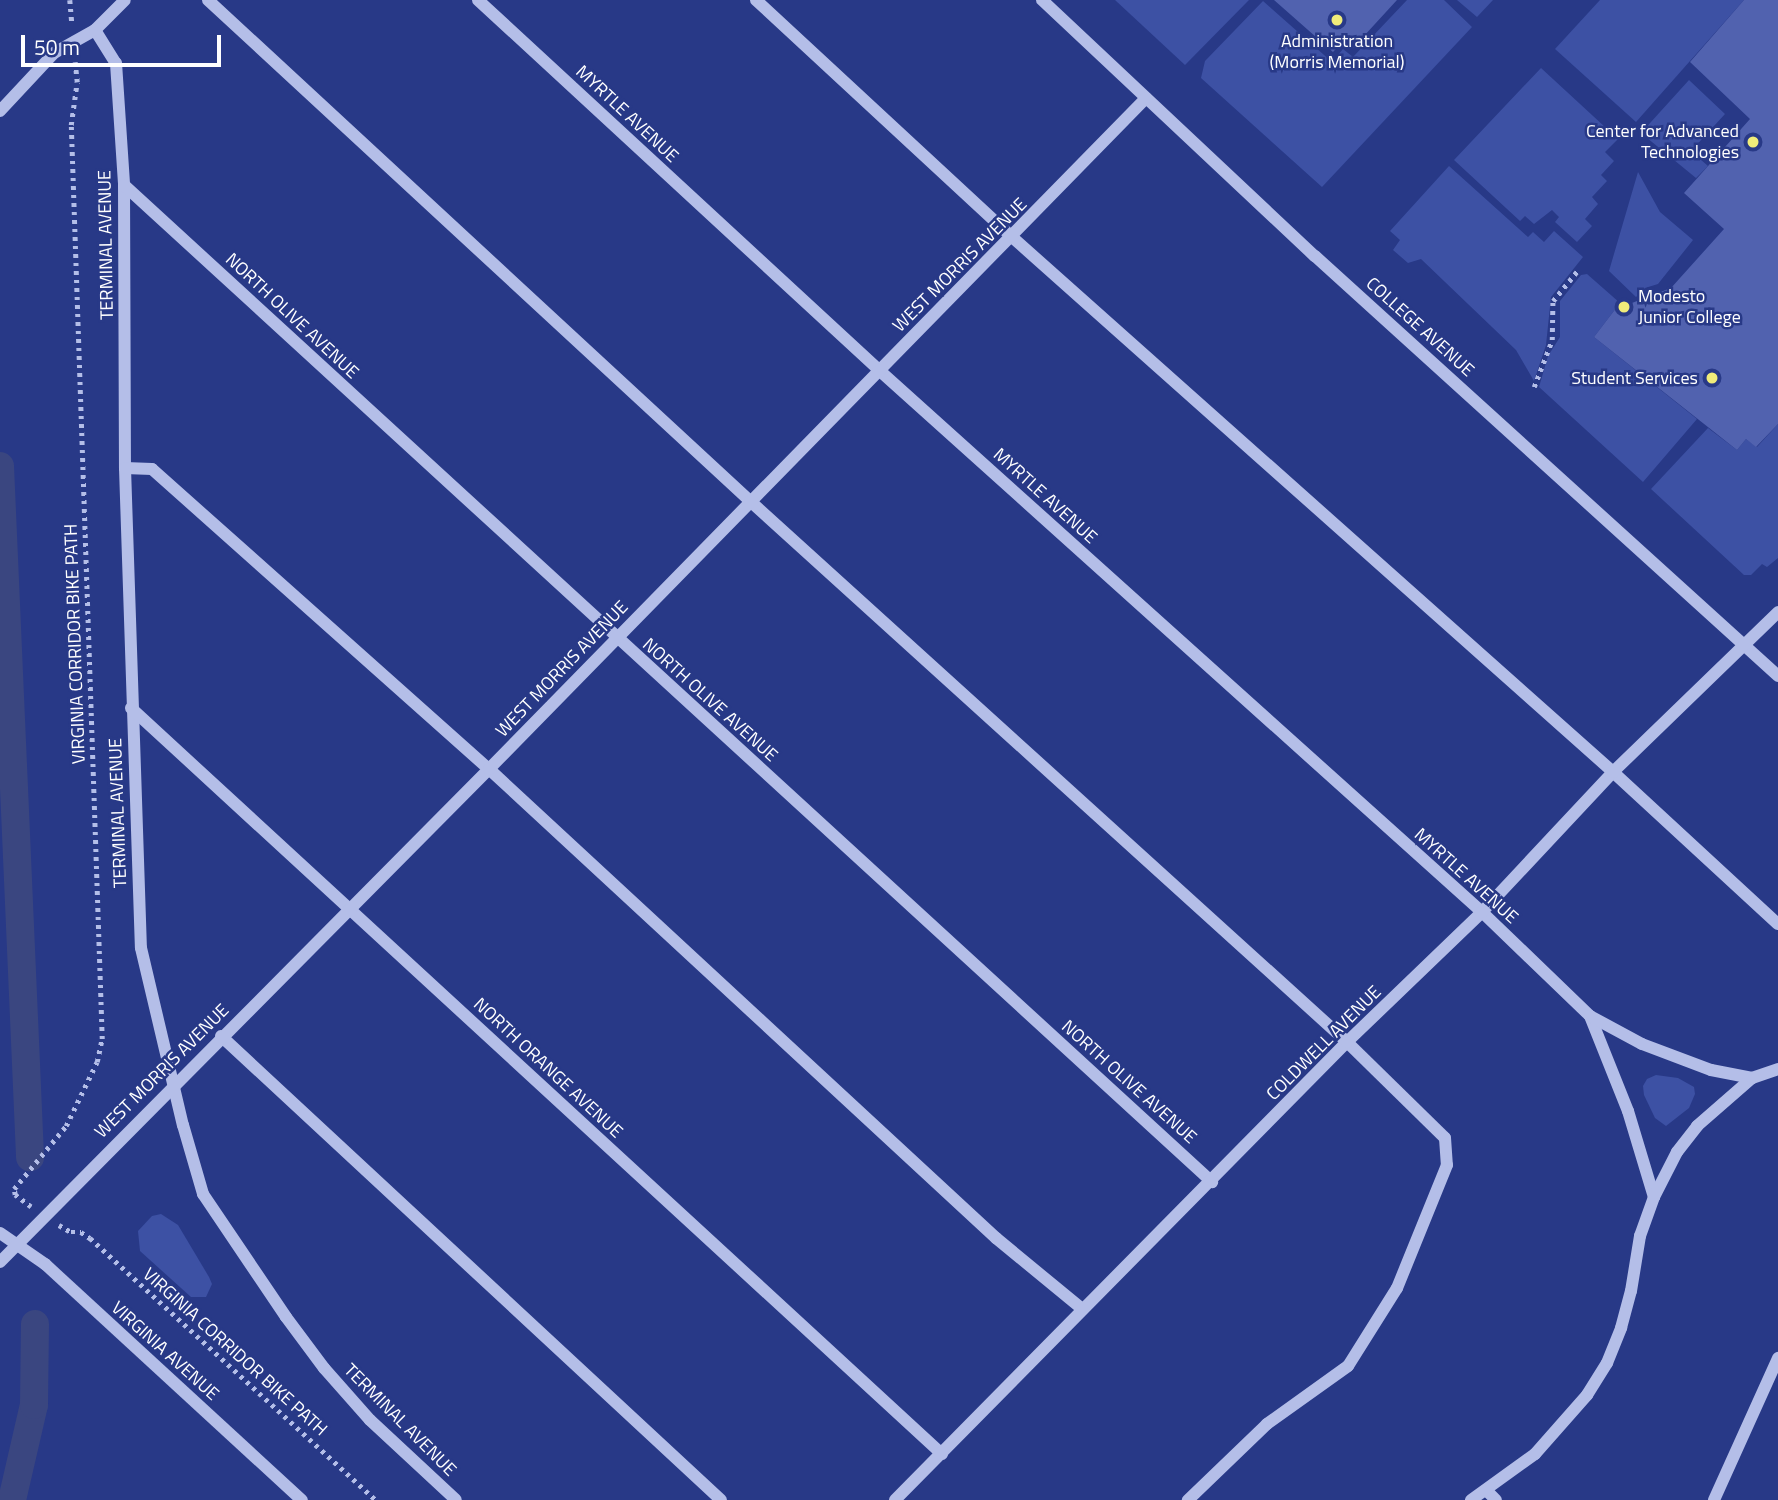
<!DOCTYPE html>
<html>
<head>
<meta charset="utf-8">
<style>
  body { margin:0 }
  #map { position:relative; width:1778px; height:1500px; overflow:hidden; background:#283987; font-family:"Titillium Web",sans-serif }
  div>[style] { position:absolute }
  .green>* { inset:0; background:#3d51a4 }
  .canal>* { height:28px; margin:-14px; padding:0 14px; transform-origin:14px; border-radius:14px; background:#3a4680 }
  .building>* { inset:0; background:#5162af }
  .path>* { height:4.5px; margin-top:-2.25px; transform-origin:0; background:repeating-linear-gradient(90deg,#b4bee8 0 3.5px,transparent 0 8.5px) }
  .minor>* { height:12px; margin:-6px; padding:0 6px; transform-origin:6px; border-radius:6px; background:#b4bee8 }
  .dots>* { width:19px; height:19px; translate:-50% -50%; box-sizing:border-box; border:4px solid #283987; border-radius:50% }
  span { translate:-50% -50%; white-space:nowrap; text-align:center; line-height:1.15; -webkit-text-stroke:5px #283987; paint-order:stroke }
  .poi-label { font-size:18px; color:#fff }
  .right { translate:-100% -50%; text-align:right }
  .left { translate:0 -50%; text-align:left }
  .street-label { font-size:18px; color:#fff }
  .scale { position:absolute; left:21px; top:35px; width:200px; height:32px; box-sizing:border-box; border:4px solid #fff; border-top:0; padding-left:9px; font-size:21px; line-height:24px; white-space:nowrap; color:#fff; -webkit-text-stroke:5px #283987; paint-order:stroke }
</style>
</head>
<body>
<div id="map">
  <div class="green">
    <div style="clip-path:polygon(1115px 0,1249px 0,1185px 65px)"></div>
    <div style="clip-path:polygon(1407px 0,1444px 0,1472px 27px,1322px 187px,1201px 78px,1205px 61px,1263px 1px,1332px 62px,1343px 49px,1353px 57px)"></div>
    <div style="clip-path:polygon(1457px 0,1493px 0,1477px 17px)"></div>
    <div style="clip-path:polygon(1600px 0,1744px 0,1636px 122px,1555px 49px)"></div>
    <div style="clip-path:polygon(1541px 68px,1618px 139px,1605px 152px,1614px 161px,1601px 175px,1607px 181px,1592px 197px,1598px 204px,1585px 219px,1592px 226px,1577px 242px,1555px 222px,1559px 217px,1552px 210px,1534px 224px,1525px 216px,1520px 221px,1454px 160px)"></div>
    <div style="clip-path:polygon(1689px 80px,1725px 114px,1691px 151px,1708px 166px,1696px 178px,1641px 133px)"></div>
    <div style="clip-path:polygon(1449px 166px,1528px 237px,1533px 232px,1544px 242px,1554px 231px,1583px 257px,1551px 297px,1546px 345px,1534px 381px,1516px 350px,1421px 259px,1408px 263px,1393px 250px,1400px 240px,1390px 231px)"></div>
    <div style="clip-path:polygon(1638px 172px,1660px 212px,1693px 240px,1658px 284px,1645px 288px,1636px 297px,1609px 271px)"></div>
    <div style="clip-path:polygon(1587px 274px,1620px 303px,1594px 337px,1697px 419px,1643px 482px,1539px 387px,1548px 356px,1560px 337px,1560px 301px,1581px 275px)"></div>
    <div style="clip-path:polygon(1778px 424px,1778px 558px,1767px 567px,1762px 564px,1751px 575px,1744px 575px,1651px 489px,1708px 428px,1737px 450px,1746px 439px,1757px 447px)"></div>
    <div style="clip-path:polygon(1656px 1075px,1678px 1078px,1694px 1087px,1695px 1094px,1689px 1108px,1666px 1126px,1655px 1118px,1644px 1095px,1643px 1086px,1647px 1079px)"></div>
    <div style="clip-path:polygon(161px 1214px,178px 1225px,209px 1277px,212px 1284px,206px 1297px,191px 1297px,140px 1251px,138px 1231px,152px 1216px)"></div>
  </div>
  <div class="canal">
    <div style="left:0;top:466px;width:692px;rotate:87.51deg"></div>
    <div style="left:12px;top:1500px;width:98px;rotate:-77deg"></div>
    <div style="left:34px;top:1405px;width:81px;rotate:-89.3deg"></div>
  </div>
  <div class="building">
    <div style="clip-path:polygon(1274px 0,1397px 0,1352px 49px,1343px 41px,1333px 52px)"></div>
    <div style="clip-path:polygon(1744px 0,1778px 0,1778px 424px,1756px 447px,1746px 439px,1737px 450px,1594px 337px,1620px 303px,1624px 306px,1671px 288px,1724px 229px,1684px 193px,1750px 119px,1690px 62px)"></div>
  </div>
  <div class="path">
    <div style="left:70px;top:0;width:22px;rotate:85deg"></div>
    <div style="left:1534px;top:387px;width:50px;rotate:-69deg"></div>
    <div style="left:1552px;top:340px;width:39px;rotate:-89deg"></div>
    <div style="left:1553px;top:301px;width:38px;rotate:-51deg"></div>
    <div style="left:31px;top:1207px;width:20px;rotate:-143deg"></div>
    <div style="left:15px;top:1195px;width:6px;rotate:-99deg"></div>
    <div style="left:14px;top:1189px;width:82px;rotate:-50.5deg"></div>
    <div style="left:66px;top:1126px;width:71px;rotate:-64.2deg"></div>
    <div style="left:97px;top:1062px;width:24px;rotate:-78deg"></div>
    <div style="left:102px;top:1039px;width:915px;rotate:-91.94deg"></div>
    <div style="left:71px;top:125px;width:43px;rotate:-82.1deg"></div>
    <div style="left:77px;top:82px;width:20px;rotate:-96deg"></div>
    <div style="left:59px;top:1225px;width:14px;rotate:30deg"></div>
    <div style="left:71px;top:1232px;width:10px"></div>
    <div style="left:81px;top:1232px;width:11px;rotate:34deg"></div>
    <div style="left:90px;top:1238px;width:388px;rotate:42.5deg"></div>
  </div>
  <div class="minor">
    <div style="left:208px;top:0;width:738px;rotate:42.75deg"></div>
    <div style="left:750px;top:501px;width:806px;rotate:42.18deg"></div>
    <div style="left:1347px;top:1042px;width:137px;rotate:44.4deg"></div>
    <div style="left:1445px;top:1138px;width:27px;rotate:86deg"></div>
    <div style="left:1447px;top:1165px;width:133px;rotate:112.1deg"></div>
    <div style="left:1397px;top:1288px;width:92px;rotate:122.1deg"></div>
    <div style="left:1348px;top:1366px;width:100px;rotate:144.4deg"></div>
    <div style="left:1267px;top:1424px;width:110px;rotate:136.1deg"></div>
    <div style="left:478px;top:0;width:547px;rotate:42.7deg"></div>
    <div style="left:880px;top:371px;width:809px;rotate:41.95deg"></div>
    <div style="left:1482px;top:912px;width:150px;rotate:43.9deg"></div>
    <div style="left:1590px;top:1016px;width:102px;rotate:68.2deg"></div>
    <div style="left:1628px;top:1111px;width:90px;rotate:73.2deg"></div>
    <div style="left:756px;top:0;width:349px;rotate:42.8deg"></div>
    <div style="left:1012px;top:237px;width:805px;rotate:41.67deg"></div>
    <div style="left:1613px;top:772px;width:224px;rotate:42.7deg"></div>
    <div style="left:1042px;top:0;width:374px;rotate:43.2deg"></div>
    <div style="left:1315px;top:256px;width:625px;rotate:42.21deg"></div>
    <div style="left:95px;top:30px;width:39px;rotate:58deg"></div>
    <div style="left:116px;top:63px;width:122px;rotate:86.2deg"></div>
    <div style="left:124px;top:185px;width:283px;rotate:89.8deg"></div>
    <div style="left:125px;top:468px;width:480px;rotate:88.1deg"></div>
    <div style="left:141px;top:948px;width:182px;rotate:76.7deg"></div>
    <div style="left:183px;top:1125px;width:72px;rotate:73.8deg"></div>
    <div style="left:203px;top:1194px;width:148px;rotate:56deg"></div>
    <div style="left:286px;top:1317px;width:64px;rotate:53.3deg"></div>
    <div style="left:324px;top:1368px;width:69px;rotate:48.5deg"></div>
    <div style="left:370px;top:1420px;width:117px;rotate:42.9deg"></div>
    <div style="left:0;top:111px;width:79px;rotate:-47deg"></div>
    <div style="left:54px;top:53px;width:47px;rotate:-29.3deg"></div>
    <div style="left:95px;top:30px;width:42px;rotate:-45deg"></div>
    <div style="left:124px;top:185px;width:1476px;rotate:42.5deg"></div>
    <div style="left:125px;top:468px;width:27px;rotate:2deg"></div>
    <div style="left:152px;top:469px;width:451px;rotate:41.7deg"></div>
    <div style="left:489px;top:769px;width:691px;rotate:42.77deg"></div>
    <div style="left:996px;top:1238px;width:112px;rotate:39.5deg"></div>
    <div style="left:131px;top:708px;width:1102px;rotate:42.61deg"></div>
    <div style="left:1590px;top:1016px;width:59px;rotate:28.3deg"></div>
    <div style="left:1642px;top:1044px;width:74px;rotate:20.6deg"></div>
    <div style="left:1711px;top:1070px;width:42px;rotate:11deg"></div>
    <div style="left:221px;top:1036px;width:682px;rotate:42.86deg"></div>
    <div style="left:0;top:1233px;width:55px;rotate:34.6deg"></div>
    <div style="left:45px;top:1264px;width:349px;rotate:42.6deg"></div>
    <div style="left:0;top:1262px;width:694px;rotate:-45.23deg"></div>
    <div style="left:489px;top:769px;width:939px;rotate:-45.6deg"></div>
    <div style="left:1486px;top:1490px;width:14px;rotate:45deg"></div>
    <div style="left:895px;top:1500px;width:643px;rotate:-45.38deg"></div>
    <div style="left:1347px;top:1042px;width:187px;rotate:-43.9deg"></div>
    <div style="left:1482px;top:912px;width:192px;rotate:-46.9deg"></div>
    <div style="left:1613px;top:772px;width:230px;rotate:-44.1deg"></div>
    <div style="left:1471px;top:1500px;width:79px;rotate:-35.7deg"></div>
    <div style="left:1535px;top:1454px;width:79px;rotate:-48.6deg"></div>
    <div style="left:1587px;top:1395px;width:38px;rotate:-58deg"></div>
    <div style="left:1607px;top:1363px;width:38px;rotate:-68deg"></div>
    <div style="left:1621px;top:1328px;width:38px;rotate:-75deg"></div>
    <div style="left:1631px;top:1291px;width:56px;rotate:-80.7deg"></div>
    <div style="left:1640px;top:1236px;width:41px;rotate:-70.3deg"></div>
    <div style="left:1654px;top:1197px;width:51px;rotate:-62.9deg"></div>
    <div style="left:1677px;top:1152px;width:33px;rotate:-52deg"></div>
    <div style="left:1697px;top:1126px;width:73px;rotate:-41.1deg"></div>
    <div style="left:1752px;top:1078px;width:28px;rotate:-19deg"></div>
    <div style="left:1714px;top:1500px;width:156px;rotate:-65.7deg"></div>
  </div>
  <div class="dots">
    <div style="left:1337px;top:20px;background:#f0ec7a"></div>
    <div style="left:1753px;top:142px;background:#f0ec7a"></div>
    <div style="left:1624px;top:307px;background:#f0ec7a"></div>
    <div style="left:1712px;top:378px;background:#f0ec7a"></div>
  </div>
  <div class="poi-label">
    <span style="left:1337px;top:52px">Administration<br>(Morris Memorial)</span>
    <span class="right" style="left:1739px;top:142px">Center for Advanced<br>Technologies</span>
    <span class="left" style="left:1638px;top:307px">Modesto<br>Junior College</span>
    <span class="right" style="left:1698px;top:378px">Student Services</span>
  </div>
  <div class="street-label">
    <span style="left:627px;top:114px;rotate:43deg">MYRTLE AVENUE</span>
    <span style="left:106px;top:245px;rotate:-91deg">TERMINAL AVENUE</span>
    <span style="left:960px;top:265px;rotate:-45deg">WEST MORRIS AVENUE</span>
    <span style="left:292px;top:316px;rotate:43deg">NORTH OLIVE AVENUE</span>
    <span style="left:1420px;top:327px;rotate:42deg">COLLEGE AVENUE</span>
    <span style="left:1045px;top:496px;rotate:42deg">MYRTLE AVENUE</span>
    <span style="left:75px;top:644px;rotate:-92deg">VIRGINIA CORRIDOR BIKE PATH</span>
    <span style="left:562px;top:669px;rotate:-46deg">WEST MORRIS AVENUE</span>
    <span style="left:710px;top:700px;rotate:42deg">NORTH OLIVE AVENUE</span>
    <span style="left:118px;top:813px;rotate:-92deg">TERMINAL AVENUE</span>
    <span style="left:1466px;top:876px;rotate:42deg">MYRTLE AVENUE</span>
    <span style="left:1324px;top:1043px;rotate:-45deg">COLDWELL AVENUE</span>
    <span style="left:548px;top:1068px;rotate:43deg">NORTH ORANGE AVENUE</span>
    <span style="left:162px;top:1071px;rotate:-45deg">WEST MORRIS AVENUE</span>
    <span style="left:1129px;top:1082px;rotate:42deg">NORTH OLIVE AVENUE</span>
    <span style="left:165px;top:1351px;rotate:42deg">VIRGINIA AVENUE</span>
    <span style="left:235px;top:1352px;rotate:42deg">VIRGINIA CORRIDOR BIKE PATH</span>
    <span style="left:400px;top:1420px;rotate:45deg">TERMINAL AVENUE</span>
  </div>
  <div class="scale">50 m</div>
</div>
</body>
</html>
